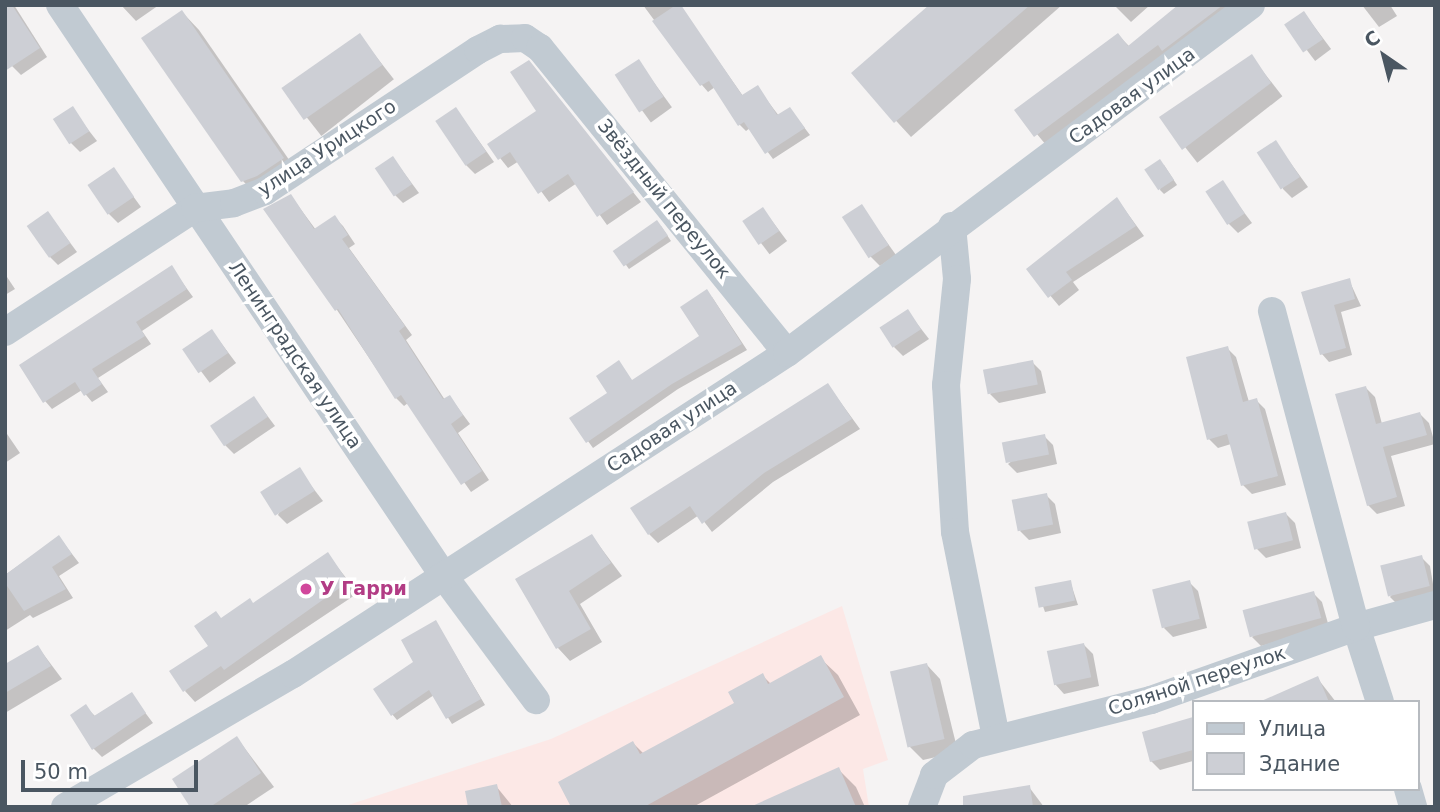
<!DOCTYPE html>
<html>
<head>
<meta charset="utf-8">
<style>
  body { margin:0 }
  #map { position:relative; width:1440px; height:812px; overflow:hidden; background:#f5f3f3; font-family:"DejaVu Sans",sans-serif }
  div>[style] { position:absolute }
  .medical>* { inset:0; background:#fce8e6 }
  .shadow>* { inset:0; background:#0003; transform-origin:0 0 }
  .building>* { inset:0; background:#cdcfd5; transform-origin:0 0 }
  .street>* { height:28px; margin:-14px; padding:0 14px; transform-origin:14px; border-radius:14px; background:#c1cad2 }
  .dots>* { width:19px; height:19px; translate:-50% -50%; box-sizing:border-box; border:4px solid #fff; border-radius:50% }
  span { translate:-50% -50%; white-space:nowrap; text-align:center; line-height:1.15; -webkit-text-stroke:7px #fff; paint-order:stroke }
  .street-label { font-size:19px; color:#4a5661 }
  .hotel-label { font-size:19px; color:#b23c85; font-weight:700 }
  .left { translate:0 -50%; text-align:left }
  .frame { position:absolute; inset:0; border:7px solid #4a5661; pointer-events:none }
  .legend { position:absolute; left:1192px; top:700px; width:228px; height:91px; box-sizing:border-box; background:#fff; border:2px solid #b7bbc0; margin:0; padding:9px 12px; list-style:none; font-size:21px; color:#4a5661 }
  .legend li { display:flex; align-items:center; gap:14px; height:35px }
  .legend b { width:35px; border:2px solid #b7bbc0 }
  .north { position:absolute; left:1349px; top:21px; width:70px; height:70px; -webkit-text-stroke:5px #fff; paint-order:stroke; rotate:325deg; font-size:19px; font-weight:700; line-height:28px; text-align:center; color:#4a5661 }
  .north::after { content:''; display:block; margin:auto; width:24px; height:32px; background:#4a5661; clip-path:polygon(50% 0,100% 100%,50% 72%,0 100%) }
  .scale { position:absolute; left:21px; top:760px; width:177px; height:32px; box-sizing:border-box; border:4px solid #4a5661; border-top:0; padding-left:9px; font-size:21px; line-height:24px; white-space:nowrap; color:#4a5661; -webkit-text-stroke:5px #fff; paint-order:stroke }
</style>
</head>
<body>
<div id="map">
  <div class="medical">
    <div style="clip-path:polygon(842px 606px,888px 760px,863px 769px,869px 807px,342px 807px,551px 739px)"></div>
  </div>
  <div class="shadow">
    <div style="clip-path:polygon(5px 5px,14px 5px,47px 57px,21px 75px,12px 66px)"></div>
    <div style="clip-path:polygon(121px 5px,159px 5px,136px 21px)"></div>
    <div style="clip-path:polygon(643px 5px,679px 5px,743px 96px,757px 87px,779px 116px,790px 109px,810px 135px,773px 159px,750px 128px,746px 131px,739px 124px,715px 87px,708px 92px,702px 85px)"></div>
    <div style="clip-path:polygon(932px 5px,1062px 5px,911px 137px,853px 74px)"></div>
    <div style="clip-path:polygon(1114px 5px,1150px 5px,1131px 22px)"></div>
    <div style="clip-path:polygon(1181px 5px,1253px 5px,1051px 151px,1017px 110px,1118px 35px,1130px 47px)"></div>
    <div style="clip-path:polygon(1362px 5px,1390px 5px,1397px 16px,1379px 27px)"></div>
    <div style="clip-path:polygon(182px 12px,199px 30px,301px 177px,260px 199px,243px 181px)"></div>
    <div style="left:1304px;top:13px;width:45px;height:20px;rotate:53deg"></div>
    <div style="left:360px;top:36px;width:55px;height:92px;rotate:52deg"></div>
    <div style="left:1251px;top:56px;width:51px;height:108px;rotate:52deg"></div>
    <div style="left:639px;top:62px;width:56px;height:26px;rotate:54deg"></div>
    <div style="clip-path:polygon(537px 72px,641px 202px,607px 225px,577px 183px,549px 202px,519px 161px,508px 168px,489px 144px,539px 112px)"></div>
    <div style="clip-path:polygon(72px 109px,97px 141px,80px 152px,71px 143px)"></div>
    <div style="clip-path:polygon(456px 109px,494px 162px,475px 174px,466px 165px)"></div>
    <div style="clip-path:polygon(1276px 143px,1308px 187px,1292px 198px,1283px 189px)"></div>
    <div style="clip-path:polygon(393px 158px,419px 193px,403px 203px,394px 194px)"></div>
    <div style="clip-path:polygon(1164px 165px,1177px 185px,1164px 194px,1160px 190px)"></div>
    <div style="clip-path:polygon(114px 170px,141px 207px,118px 223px,109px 214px)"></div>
    <div style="clip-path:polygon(1222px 183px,1252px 223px,1238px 233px,1229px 224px)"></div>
    <div style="clip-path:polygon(291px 196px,316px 230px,335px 218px,343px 226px,355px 244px,349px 248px,412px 335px,406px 340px,445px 400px,450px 397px,470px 424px,458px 433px,489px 480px,471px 492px,408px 403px,404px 406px,396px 398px,337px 310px)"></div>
    <div style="clip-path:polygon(1117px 199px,1144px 236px,1073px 282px,1079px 290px,1059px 306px,1028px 269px)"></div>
    <div style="clip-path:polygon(861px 206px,896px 255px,880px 266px,871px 257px)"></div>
    <div style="left:763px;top:209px;width:40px;height:22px;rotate:53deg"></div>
    <div style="clip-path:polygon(48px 213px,77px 252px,58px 265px,49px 256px)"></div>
    <div style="clip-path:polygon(661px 226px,671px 241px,629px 269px,615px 250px)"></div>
    <div style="clip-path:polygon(171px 267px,193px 297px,142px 331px,151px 344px,98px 378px,108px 392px,92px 402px,82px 390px,52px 409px,45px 401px)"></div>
    <div style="clip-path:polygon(5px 274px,15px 289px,5px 295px)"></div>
    <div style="clip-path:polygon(1349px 280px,1361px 306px,1341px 312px,1352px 355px,1329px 362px,1322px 354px,1304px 293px)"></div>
    <div style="clip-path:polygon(712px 297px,747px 350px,678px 389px,593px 448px,572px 419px,609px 393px,619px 363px,633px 382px,702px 337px)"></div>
    <div style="clip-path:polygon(908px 312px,929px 339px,903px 356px,894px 347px)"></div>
    <div style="left:212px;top:331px;width:40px;height:33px;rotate:53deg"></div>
    <div style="clip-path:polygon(1227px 348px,1236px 357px,1249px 402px,1256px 400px,1265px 409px,1286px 485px,1252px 494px,1243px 485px,1231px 444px,1218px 448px,1209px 439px)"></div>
    <div style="clip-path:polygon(1032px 362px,1041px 371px,1046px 393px,999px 403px,990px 394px)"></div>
    <div style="clip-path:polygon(828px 385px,860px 429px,773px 482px,712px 532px,699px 515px,658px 543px,649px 534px)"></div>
    <div style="clip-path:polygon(1366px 388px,1375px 397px,1382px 424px,1420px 414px,1429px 423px,1435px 444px,1391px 456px,1405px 506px,1377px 514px,1368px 505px)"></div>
    <div style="clip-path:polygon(254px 398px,275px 426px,234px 454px,225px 445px)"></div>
    <div style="clip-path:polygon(5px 431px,20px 453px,5px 463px)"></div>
    <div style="clip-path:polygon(1044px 436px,1053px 445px,1057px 464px,1017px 473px,1008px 464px)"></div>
    <div style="clip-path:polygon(299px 470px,323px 501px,287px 524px,278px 515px)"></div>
    <div style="clip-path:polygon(1046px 495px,1055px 504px,1061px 533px,1029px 540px,1020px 531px)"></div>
    <div style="clip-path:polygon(1286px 514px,1295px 523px,1301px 548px,1266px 558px,1257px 549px)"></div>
    <div style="clip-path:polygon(592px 536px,622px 576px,580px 604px,602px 642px,570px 661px,558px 648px,517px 579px)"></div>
    <div style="clip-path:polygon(59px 537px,79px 563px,59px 576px,73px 598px,33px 618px,30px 615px,5px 631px,5px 575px)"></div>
    <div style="clip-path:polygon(328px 555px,358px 593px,195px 702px,185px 691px,222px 619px,254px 605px)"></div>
    <div style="clip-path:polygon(1421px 557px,1430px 566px,1435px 596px,1399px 606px,1390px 597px)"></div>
    <div style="clip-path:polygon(1070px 581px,1078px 605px,1045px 612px,1037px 589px)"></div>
    <div style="clip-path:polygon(1189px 582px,1198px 591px,1207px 628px,1173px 637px,1164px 628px)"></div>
    <div style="clip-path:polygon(1313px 593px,1322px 602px,1329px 627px,1261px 646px,1252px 637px)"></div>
    <div style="clip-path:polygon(436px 622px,485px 705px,452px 724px,434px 695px,397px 720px,392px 714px)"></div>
    <div style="clip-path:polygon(1084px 645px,1093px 654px,1099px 686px,1064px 694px,1055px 684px)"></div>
    <div style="clip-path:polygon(38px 647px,62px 679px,5px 713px,5px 666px)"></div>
    <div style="clip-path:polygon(820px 658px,838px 675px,860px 715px,693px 807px,573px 807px,633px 743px,644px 754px,737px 703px,762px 675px,771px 684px)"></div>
    <div style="clip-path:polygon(927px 665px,940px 679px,958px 752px,923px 760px,910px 747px)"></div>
    <div style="clip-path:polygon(1318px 679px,1336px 702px,1285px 702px)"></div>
    <div style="clip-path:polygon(131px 694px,153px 723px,102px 757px,93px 748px,86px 707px,95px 716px)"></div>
    <div style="clip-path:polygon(1193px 719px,1193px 761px,1160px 770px,1151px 761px,1144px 733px)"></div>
    <div style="clip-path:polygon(237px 738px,274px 787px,244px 807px,192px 807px)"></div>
    <div style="clip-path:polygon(838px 769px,856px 787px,865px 807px,754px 807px)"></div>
    <div style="clip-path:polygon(496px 786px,513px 807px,470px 807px)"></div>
    <div style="clip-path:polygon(1029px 787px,1044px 807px,973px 807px)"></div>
  </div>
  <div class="building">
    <div style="clip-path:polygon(5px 5px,12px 5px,40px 48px,5px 71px)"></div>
    <div style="clip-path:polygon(676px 5px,681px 5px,742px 95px,758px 85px,777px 115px,790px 107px,805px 128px,765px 154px,744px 122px,738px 126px,709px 81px,700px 86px,652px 21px)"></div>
    <div style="clip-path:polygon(929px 5px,1030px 5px,894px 123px,851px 73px)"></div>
    <div style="clip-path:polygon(1178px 5px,1223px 5px,1162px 51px,1158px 45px,1034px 137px,1014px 110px,1118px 33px,1128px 46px)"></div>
    <div style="clip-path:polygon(182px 10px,284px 158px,257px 176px,241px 182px,141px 38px)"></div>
    <div style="left:1304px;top:11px;width:34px;height:24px;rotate:56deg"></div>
    <div style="left:360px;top:33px;width:39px;height:96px;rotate:55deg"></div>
    <div style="clip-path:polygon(1252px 54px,1271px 83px,1182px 150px,1159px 117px)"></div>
    <div style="left:639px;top:59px;width:45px;height:29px;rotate:57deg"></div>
    <div style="clip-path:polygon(529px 60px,634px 192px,597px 217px,568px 174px,538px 194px,510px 152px,498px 160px,487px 144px,536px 111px,510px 72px)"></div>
    <div style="left:73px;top:106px;width:30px;height:24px;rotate:57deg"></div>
    <div style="left:456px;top:107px;width:54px;height:25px;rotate:56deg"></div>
    <div style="left:1276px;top:140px;width:44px;height:23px;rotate:57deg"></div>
    <div style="left:393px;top:156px;width:34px;height:22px;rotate:56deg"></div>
    <div style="left:1160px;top:159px;width:25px;height:19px;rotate:56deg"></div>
    <div style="left:114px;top:167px;width:36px;height:32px;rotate:56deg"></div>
    <div style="left:1223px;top:180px;width:40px;height:21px;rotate:57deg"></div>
    <div style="clip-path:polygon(291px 194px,314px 229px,335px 215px,348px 235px,342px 239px,405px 326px,399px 331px,443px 399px,450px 395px,463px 415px,451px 424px,482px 471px,461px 485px,401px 395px,395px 399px,338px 309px,335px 311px,263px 209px)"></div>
    <div style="clip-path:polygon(1117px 197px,1136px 226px,1066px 272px,1072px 280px,1048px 298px,1026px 269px)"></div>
    <div style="left:862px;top:204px;width:49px;height:24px;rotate:57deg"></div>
    <div style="left:763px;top:207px;width:29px;height:25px;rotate:56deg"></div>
    <div style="left:48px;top:211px;width:39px;height:26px;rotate:55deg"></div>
    <div style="left:657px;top:220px;width:19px;height:54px;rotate:55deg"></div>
    <div style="clip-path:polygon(172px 265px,187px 289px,136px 322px,145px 336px,92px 369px,102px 384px,84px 396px,75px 382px,43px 403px,19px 365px)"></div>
    <div style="clip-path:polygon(1350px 278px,1355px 299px,1334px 305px,1346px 348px,1320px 355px,1301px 292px)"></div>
    <div style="clip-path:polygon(707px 289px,742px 344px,672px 384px,586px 443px,569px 418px,607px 393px,596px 376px,619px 360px,632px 380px,699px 336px,680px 307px)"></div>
    <div style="left:908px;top:309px;width:24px;height:34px;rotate:57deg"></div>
    <div style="left:212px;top:329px;width:29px;height:36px;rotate:56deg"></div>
    <div style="clip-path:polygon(1228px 346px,1243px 402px,1257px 398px,1278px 476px,1241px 486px,1227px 434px,1207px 440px,1186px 357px)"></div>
    <div style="left:1033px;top:360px;width:25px;height:51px;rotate:79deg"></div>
    <div style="clip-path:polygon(828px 383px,852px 419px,764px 473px,702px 524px,690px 506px,648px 535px,630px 508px)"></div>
    <div style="clip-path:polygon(1366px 386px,1376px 424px,1420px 412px,1427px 435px,1383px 447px,1397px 497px,1367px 506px,1335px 394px)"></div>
    <div style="left:254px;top:396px;width:25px;height:53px;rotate:56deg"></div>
    <div style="left:1045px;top:434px;width:21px;height:44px;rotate:79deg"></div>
    <div style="left:300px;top:467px;width:28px;height:47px;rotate:58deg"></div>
    <div style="left:1047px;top:493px;width:32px;height:36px;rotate:79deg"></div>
    <div style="left:1286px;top:512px;width:29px;height:40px;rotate:76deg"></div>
    <div style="clip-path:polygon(592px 534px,611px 563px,569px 591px,591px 629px,556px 649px,515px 579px)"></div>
    <div style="clip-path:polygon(59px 535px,72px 554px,52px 567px,66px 589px,24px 611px,5px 583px,5px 575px)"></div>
    <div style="clip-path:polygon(328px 552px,348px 582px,224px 670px,221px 666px,183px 692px,169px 671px,208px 646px,194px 626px,216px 611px,221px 618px,250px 598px,253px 603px)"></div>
    <div style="left:1422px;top:555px;width:32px;height:43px;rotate:76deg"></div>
    <div style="left:1071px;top:580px;width:21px;height:37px;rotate:79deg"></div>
    <div style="left:1190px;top:580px;width:40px;height:39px;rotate:76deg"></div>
    <div style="left:1314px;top:591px;width:28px;height:74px;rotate:75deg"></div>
    <div style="clip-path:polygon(436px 620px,481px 699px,446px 719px,429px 690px,391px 716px,373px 689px,413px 662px,401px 640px)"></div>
    <div style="left:1084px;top:643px;width:35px;height:38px;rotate:78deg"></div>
    <div style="clip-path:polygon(38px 645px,51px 666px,5px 693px,5px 664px)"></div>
    <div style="clip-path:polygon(821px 655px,844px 697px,644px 807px,571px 807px,558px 782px,633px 741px,640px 754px,734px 703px,728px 692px,763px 673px,768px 684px)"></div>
    <div style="left:927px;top:663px;width:78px;height:38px;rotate:77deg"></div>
    <div style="clip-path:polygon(1318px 676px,1329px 702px,1259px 702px)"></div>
    <div style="clip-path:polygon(132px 692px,146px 713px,92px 750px,70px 715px,86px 704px,94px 716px)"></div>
    <div style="clip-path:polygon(1193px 717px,1193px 750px,1150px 762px,1142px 732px)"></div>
    <div style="clip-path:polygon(237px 736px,261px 773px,210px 807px,190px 807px,172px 779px)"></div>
    <div style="clip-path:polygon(839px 767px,856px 807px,750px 807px)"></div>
    <div style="clip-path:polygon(497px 784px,502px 807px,468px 807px,465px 791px)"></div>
    <div style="clip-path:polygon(1030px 785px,1033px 807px,963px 807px,963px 796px)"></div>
  </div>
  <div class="street">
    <div style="left:60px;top:5px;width:687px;rotate:56.1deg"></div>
    <div style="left:443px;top:575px;width:156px;rotate:53.4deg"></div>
    <div style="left:952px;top:226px;width:53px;rotate:84.6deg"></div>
    <div style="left:957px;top:279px;width:107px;rotate:95.9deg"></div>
    <div style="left:946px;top:385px;width:147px;rotate:86.5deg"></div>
    <div style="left:955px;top:532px;width:210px;rotate:78.7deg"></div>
    <div style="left:5px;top:332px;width:227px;rotate:-33.1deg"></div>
    <div style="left:195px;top:208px;width:39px;rotate:-7deg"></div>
    <div style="left:234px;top:203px;width:33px;rotate:-21deg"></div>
    <div style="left:265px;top:191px;width:255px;rotate:-33.5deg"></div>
    <div style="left:478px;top:50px;width:25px;rotate:-27deg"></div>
    <div style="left:500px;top:39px;width:25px;rotate:-2deg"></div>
    <div style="left:525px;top:38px;width:18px;rotate:34deg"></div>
    <div style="left:540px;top:48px;width:392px;rotate:51deg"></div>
    <div style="left:1380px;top:702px;width:79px;rotate:-107.7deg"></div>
    <div style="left:1356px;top:627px;width:82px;rotate:-15.6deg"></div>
    <div style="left:1408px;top:789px;width:19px;rotate:74deg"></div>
    <div style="left:65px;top:807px;width:264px;rotate:-30.3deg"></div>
    <div style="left:293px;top:674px;width:589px;rotate:-33.02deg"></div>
    <div style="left:787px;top:353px;width:580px;rotate:-36.87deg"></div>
    <div style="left:922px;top:807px;width:34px;rotate:-69deg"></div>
    <div style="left:934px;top:775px;width:49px;rotate:-37.6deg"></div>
    <div style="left:973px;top:745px;width:184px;rotate:-14.2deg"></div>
    <div style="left:1151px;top:700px;width:218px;rotate:-19.6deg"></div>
    <div style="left:1356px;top:627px;width:327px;rotate:-104.9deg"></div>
  </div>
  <div class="dots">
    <div style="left:306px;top:589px;background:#d1479c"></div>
  </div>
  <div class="street-label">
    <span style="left:1132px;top:96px;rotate:-36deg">Садовая улица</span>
    <span style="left:327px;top:148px;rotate:-33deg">улица Урицкого</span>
    <span style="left:664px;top:199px;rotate:51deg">Звёздный переулок</span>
    <span style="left:295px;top:355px;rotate:56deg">Ленинградская улица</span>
    <span style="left:672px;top:427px;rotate:-33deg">Садовая улица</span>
    <span style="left:1197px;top:681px;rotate:-18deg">Соляной переулок</span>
  </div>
  <div class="hotel-label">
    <span class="left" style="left:320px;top:589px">У Гарри</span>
  </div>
  <div class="frame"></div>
  <ul class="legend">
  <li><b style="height:9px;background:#c1cad2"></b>Улица</li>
  <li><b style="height:19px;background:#cdcfd5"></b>Здание</li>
  </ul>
  <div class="north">С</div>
  <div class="scale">50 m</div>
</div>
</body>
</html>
